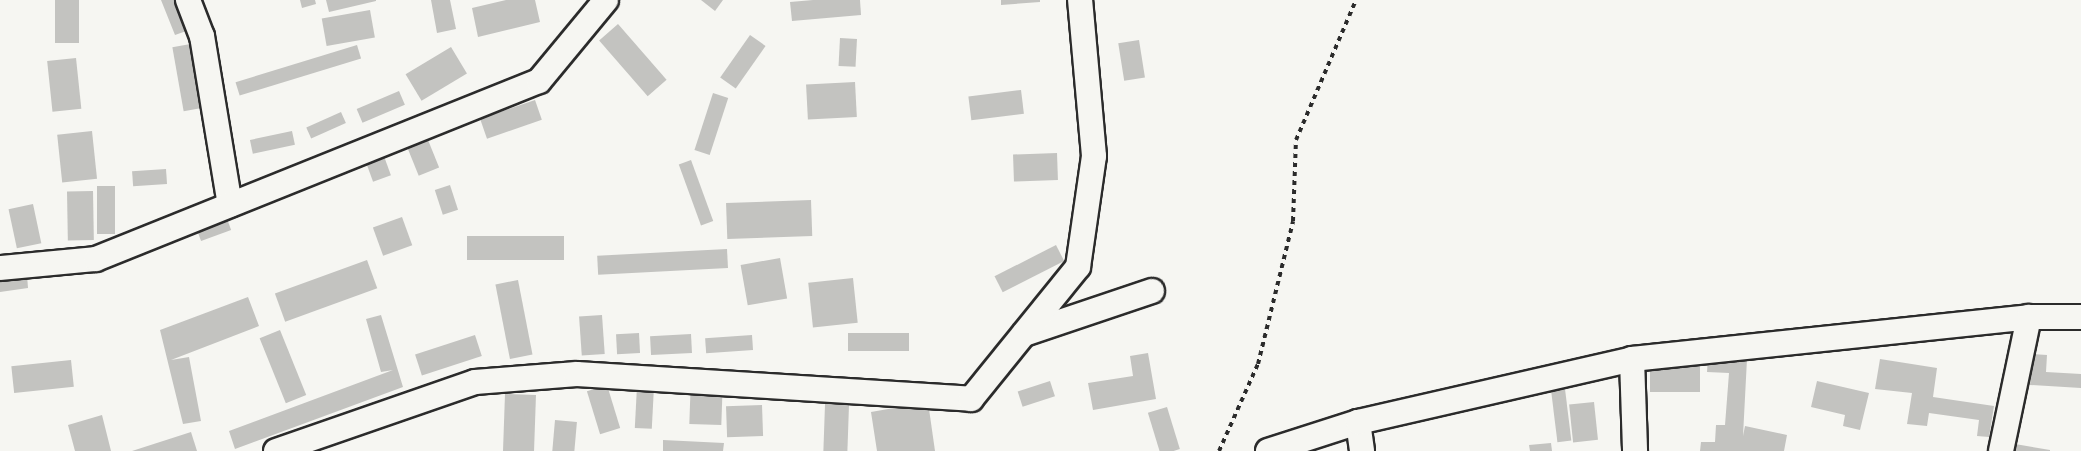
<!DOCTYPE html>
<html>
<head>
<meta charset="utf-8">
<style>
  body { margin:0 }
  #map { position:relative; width:2081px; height:451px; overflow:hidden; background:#f6f6f2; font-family:Mynerve,sans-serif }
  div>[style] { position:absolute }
  .building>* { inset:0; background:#c3c3c0; transform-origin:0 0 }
  .path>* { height:4px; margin-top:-2px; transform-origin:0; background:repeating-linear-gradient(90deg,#2b2b2b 0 4.5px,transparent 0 9px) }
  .roads { filter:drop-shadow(2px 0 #2b2b2b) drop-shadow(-2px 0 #2b2b2b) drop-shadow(0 2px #2b2b2b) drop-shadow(0 -2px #2b2b2b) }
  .street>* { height:24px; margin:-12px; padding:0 12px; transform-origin:12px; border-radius:12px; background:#f6f6f2 }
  span { translate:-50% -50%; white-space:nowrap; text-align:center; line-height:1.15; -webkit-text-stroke:5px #f6f6f2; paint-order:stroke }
</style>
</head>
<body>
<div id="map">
  <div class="building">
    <div style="left:55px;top:0;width:24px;height:43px"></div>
    <div style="clip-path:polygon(161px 0,181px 0,192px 29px,175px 35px)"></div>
    <div style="clip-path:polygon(300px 0,315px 0,316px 4px,302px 8px)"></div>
    <div style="clip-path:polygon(326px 0,376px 0,376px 1px,329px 12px)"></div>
    <div style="clip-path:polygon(431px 0,450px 0,456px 29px,437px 33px)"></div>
    <div style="clip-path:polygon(506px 0,535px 0,540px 22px,478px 37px,472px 8px)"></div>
    <div style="clip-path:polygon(701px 0,723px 0,715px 11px)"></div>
    <div style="clip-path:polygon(813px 0,860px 0,861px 15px,792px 21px,790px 2px)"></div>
    <div style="clip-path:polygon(1001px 0,1040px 0,1040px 2px,1001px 5px)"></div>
    <div style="left:370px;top:10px;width:28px;height:49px;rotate:80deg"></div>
    <div style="left:618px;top:24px;width:74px;height:25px;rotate:49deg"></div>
    <div style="left:750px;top:35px;width:19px;height:52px;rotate:35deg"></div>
    <div style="left:840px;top:38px;width:17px;height:28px;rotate:3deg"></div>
    <div style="left:1139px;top:40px;width:38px;height:21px;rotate:81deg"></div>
    <div style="left:196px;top:43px;width:65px;height:24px;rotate:80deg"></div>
    <div style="left:357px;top:45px;width:14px;height:127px;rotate:73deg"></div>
    <div style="left:451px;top:47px;width:31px;height:53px;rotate:59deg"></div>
    <div style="left:76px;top:58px;width:51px;height:29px;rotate:84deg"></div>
    <div style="left:855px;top:82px;width:35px;height:49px;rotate:87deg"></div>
    <div style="left:1021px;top:90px;width:24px;height:53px;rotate:83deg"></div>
    <div style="left:399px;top:91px;width:15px;height:46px;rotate:67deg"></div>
    <div style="left:713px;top:93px;width:16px;height:60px;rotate:18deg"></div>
    <div style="left:535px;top:100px;width:21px;height:58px;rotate:71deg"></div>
    <div style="left:341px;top:112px;width:12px;height:38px;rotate:66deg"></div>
    <div style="left:92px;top:131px;width:48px;height:35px;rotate:84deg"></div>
    <div style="left:292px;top:131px;width:14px;height:43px;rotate:78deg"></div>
    <div style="left:426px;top:135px;width:35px;height:22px;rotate:68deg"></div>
    <div style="left:381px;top:148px;width:29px;height:19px;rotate:70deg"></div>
    <div style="left:1057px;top:153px;width:27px;height:44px;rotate:88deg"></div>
    <div style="left:691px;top:160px;width:65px;height:13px;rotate:70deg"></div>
    <div style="left:166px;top:169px;width:15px;height:34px;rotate:86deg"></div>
    <div style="left:450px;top:185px;width:26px;height:16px;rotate:72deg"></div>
    <div style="left:115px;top:186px;width:48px;height:18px;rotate:90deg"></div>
    <div style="left:93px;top:191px;width:49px;height:26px;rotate:89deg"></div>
    <div style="left:811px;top:200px;width:36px;height:85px;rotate:88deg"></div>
    <div style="left:33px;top:204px;width:40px;height:25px;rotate:78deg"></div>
    <div style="left:226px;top:216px;width:15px;height:32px;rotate:70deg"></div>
    <div style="left:402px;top:217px;width:30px;height:31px;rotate:70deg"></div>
    <div style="left:564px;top:236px;width:24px;height:97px;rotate:90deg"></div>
    <div style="left:1056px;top:245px;width:18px;height:69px;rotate:63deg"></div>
    <div style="left:727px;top:249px;width:19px;height:130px;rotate:87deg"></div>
    <div style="left:780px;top:258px;width:41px;height:40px;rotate:80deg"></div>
    <div style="left:367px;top:260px;width:30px;height:98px;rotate:70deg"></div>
    <div style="clip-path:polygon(27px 275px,28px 288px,0 292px,0 280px)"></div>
    <div style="left:853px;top:278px;width:45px;height:45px;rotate:84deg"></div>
    <div style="left:518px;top:280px;width:76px;height:23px;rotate:79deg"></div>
    <div style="clip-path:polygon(248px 297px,259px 326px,171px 360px,189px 357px,201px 421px,183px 424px,160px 330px)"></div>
    <div style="clip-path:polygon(381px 315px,403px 387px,235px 449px,229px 431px,393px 370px,381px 372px,366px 319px)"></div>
    <div style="left:602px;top:315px;width:39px;height:23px;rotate:86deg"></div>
    <div style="left:280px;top:330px;width:70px;height:22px;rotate:68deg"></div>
    <div style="left:639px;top:333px;width:20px;height:23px;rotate:87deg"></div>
    <div style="left:848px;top:333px;width:61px;height:18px"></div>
    <div style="left:691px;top:334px;width:19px;height:41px;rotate:87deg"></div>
    <div style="left:475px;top:335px;width:22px;height:63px;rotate:72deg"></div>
    <div style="left:752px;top:335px;width:15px;height:47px;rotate:86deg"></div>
    <div style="clip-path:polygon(1148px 353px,1156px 399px,1093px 410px,1088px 383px,1133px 376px,1130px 356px)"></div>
    <div style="clip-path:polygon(2032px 354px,2047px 355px,2046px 372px,2081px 374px,2081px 388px,2030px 385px)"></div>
    <div style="clip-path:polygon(1708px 357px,1747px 359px,1743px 436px,1745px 426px,1787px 435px,1784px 451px,1700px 451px,1701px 442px,1715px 442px,1716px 425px,1725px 425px,1729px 373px,1707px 372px)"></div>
    <div style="clip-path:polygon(1880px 359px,1937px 368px,1933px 397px,1994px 406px,1989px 437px,1977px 436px,1979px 420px,1929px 413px,1927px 426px,1907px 424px,1912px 393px,1875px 389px)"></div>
    <div style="left:71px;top:360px;width:27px;height:60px;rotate:84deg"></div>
    <div style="left:1650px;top:361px;width:50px;height:31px"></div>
    <div style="left:691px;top:376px;width:32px;height:48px;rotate:2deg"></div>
    <div style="left:826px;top:376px;width:24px;height:75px;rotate:2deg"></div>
    <div style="left:1050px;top:381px;width:16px;height:34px;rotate:72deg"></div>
    <div style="clip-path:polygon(1817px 381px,1869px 393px,1860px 430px,1843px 426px,1845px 415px,1811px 407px)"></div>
    <div style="left:607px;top:385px;width:45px;height:21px;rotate:73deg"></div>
    <div style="left:637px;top:386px;width:17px;height:42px;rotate:3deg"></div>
    <div style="left:1565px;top:389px;width:52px;height:14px;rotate:83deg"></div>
    <div style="left:505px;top:394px;width:31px;height:57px;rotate:2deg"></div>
    <div style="clip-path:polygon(928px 402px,935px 451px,877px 451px,871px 412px)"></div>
    <div style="left:1594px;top:402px;width:38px;height:25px;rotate:84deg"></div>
    <div style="left:762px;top:405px;width:31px;height:36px;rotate:88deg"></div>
    <div style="left:1167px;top:407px;width:44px;height:20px;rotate:73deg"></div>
    <div style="clip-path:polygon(102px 415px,111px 451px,75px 451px,68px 425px)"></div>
    <div style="left:555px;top:420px;width:22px;height:31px;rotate:5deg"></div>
    <div style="clip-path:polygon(191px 432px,197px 451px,132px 451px)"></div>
    <div style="clip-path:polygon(663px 440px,724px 443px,723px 451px,663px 451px)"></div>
    <div style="clip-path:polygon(1551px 443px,1552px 451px,1530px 451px,1529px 445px)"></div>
    <div style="clip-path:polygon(2015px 444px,2050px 450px,2050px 451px,2014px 451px)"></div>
  </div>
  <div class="path">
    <div style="left:1219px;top:451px;width:95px;rotate:-65.9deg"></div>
    <div style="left:1258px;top:364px;width:147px;rotate:-76.2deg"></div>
    <div style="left:1293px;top:221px;width:81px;rotate:-87.9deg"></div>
    <div style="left:1296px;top:140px;width:152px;rotate:-66.8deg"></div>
  </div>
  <div class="roads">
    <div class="street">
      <div style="left:188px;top:0;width:39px;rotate:69deg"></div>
      <div style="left:202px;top:36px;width:171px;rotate:80.6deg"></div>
      <div style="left:0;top:268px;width:96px;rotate:-5.4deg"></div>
      <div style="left:96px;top:259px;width:477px;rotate:-21.9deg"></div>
      <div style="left:539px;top:81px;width:105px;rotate:-50.4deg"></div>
      <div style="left:1024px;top:334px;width:135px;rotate:-18.6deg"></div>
      <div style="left:1632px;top:359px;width:92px;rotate:88.1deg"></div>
      <div style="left:1358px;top:422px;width:29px;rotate:82deg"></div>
      <div style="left:276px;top:451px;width:211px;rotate:-19.1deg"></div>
      <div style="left:475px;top:382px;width:102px;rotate:-4.5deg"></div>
      <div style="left:577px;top:374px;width:395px;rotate:3.6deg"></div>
      <div style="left:971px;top:399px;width:170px;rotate:-51deg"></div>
      <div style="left:1078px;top:267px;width:112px;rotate:-81.8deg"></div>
      <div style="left:1094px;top:156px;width:157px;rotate:-95.1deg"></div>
      <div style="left:1268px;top:451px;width:95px;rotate:-17.9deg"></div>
      <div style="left:1358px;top:422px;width:281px;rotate:-12.9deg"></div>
      <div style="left:1632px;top:359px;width:399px;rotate:-6deg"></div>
      <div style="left:2029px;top:317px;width:52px"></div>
      <div style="left:2001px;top:451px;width:137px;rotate:-78.2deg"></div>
    </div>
  </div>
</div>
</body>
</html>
